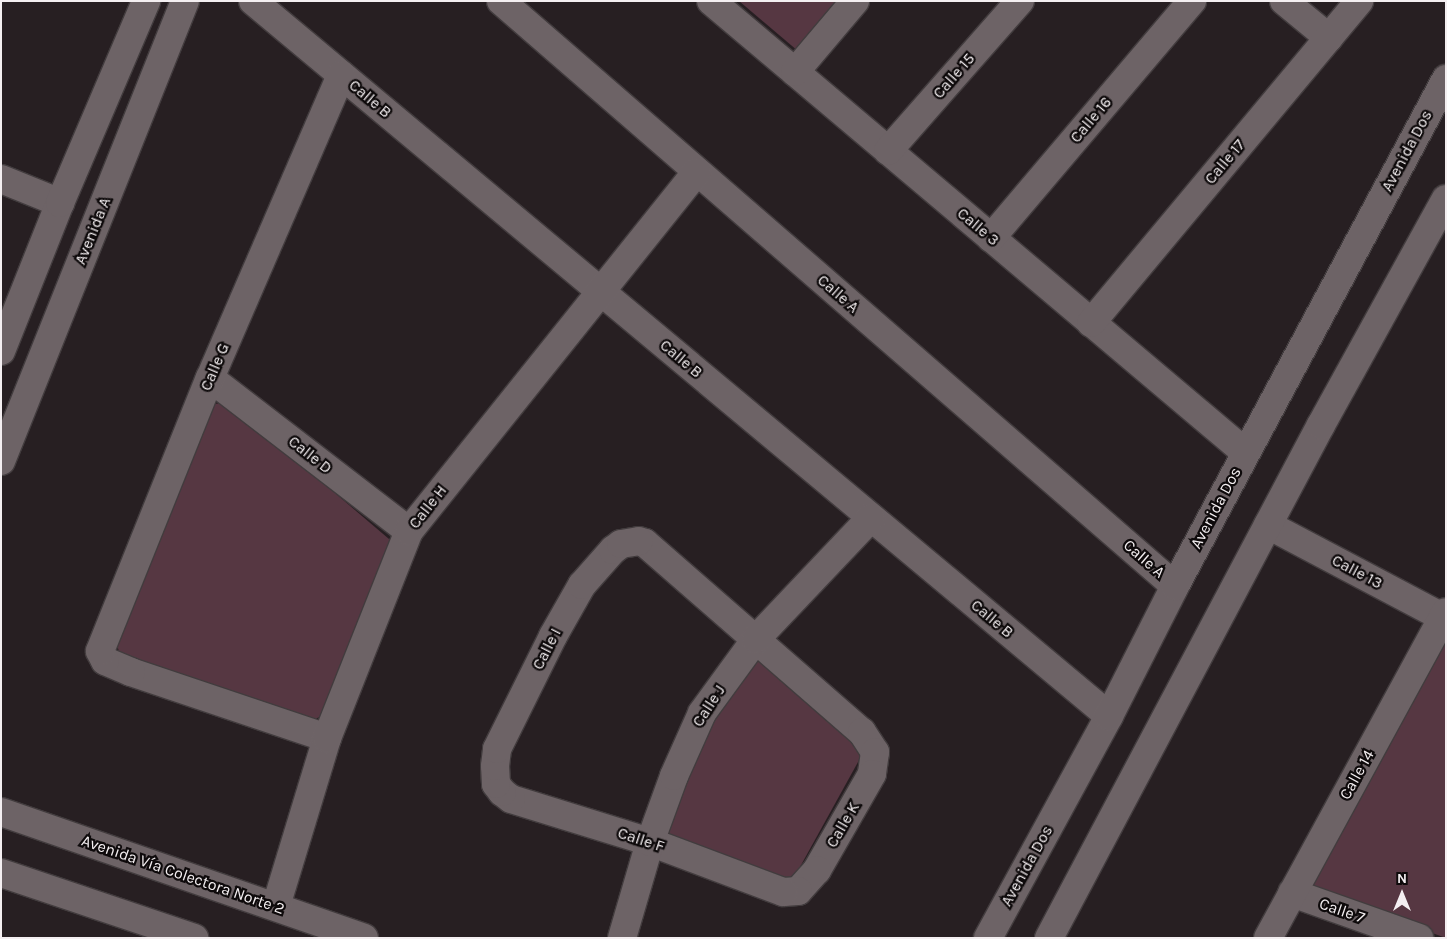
<!DOCTYPE html>
<html>
<head>
<meta charset="utf-8">
<style>
  body { margin:0 }
  #map { position:relative; width:1447px; height:939px; overflow:hidden; background:#271f22; font-family:Karla,sans-serif }
  div>[style] { position:absolute }
  .green>* { inset:0; background:#563742 }
  .roads { filter:drop-shadow(1px 0 #423c3e) drop-shadow(-1px 0 #423c3e) drop-shadow(0 1px #423c3e) drop-shadow(0 -1px #423c3e) }
  .minor>* { height:28px; margin:-14px; padding:0 14px; transform-origin:14px; border-radius:14px; background:#6d6366 }
  span { translate:-50% -50%; white-space:nowrap; text-align:center; line-height:1.15; -webkit-text-stroke:4.5px #0e0a0b; paint-order:stroke }
  .street-label { font-size:16px; color:#f4eff1 }
  .frame { position:absolute; inset:0; border:2px solid #f4eff1; pointer-events:none }
  .north { position:absolute; left:1377px; top:869px; width:50px; height:50px; -webkit-text-stroke:4px #0e0a0b; paint-order:stroke; rotate:0deg; font-size:14px; font-weight:700; line-height:20px; text-align:center; color:#f4eff1 }
  .north::after { content:''; display:block; margin:auto; width:18px; height:22px; background:#f4eff1; clip-path:polygon(50% 0,100% 100%,50% 72%,0 100%) }
</style>
</head>
<body>
<div id="map">
  <div class="green">
    <div style="clip-path:polygon(739px 1px,851px 1px,805px 57px)"></div>
    <div style="clip-path:polygon(228px 402px,389px 539px,393px 545px,325px 715px,312px 720px,120px 654px,116px 643px,208px 405px)"></div>
    <div style="clip-path:polygon(1446px 638px,1446px 938px,1316px 891px,1309px 872px)"></div>
    <div style="clip-path:polygon(765px 659px,862px 742px,863px 753px,795px 876px,782px 879px,668px 838px,667px 827px,696px 745px,750px 661px)"></div>
  </div>
  <div class="roads">
    <div class="minor">
      <div style="left:253px;top:1px;width:1115px;rotate:39.87deg"></div>
      <div style="left:501px;top:1px;width:892px;rotate:40.96deg"></div>
      <div style="left:711px;top:1px;width:700px;rotate:40.19deg"></div>
      <div style="left:1284px;top:1px;width:58px;rotate:39.4deg"></div>
      <div style="left:795px;top:72px;width:93px;rotate:-49.8deg"></div>
      <div style="left:888px;top:151px;width:200px;rotate:-48.7deg"></div>
      <div style="left:1px;top:179px;width:64px;rotate:22.1deg"></div>
      <div style="left:991px;top:238px;width:311px;rotate:-49.7deg"></div>
      <div style="left:1091px;top:323px;width:419px;rotate:-50.2deg"></div>
      <div style="left:1px;top:351px;width:159px;rotate:-68.3deg"></div>
      <div style="left:60px;top:203px;width:220px;rotate:-66.9deg"></div>
      <div style="left:210px;top:378px;width:251px;rotate:37.6deg"></div>
      <div style="left:1px;top:461px;width:495px;rotate:-68.2deg"></div>
      <div style="left:1268px;top:525px;width:201px;rotate:27.8deg"></div>
      <div style="left:639px;top:541px;width:6px;rotate:18deg"></div>
      <div style="left:645px;top:543px;width:288px;rotate:41.1deg"></div>
      <div style="left:862px;top:732px;width:24px;rotate:57deg"></div>
      <div style="left:875px;top:752px;width:22px;rotate:98deg"></div>
      <div style="left:872px;top:774px;width:111px;rotate:119.8deg"></div>
      <div style="left:817px;top:870px;width:28px;rotate:132deg"></div>
      <div style="left:798px;top:891px;width:15px;rotate:176deg"></div>
      <div style="left:783px;top:892px;width:142px;rotate:-159.4deg"></div>
      <div style="left:650px;top:842px;width:145px;rotate:-162.8deg"></div>
      <div style="left:511px;top:799px;width:11px;rotate:-142deg"></div>
      <div style="left:502px;top:792px;width:10px;rotate:-127deg"></div>
      <div style="left:496px;top:784px;width:18px;rotate:-93deg"></div>
      <div style="left:495px;top:766px;width:17px;rotate:-83deg"></div>
      <div style="left:497px;top:749px;width:126px;rotate:-63.6deg"></div>
      <div style="left:553px;top:636px;width:59px;rotate:-60.4deg"></div>
      <div style="left:582px;top:585px;width:47px;rotate:-48.5deg"></div>
      <div style="left:613px;top:550px;width:10px;rotate:-37deg"></div>
      <div style="left:621px;top:544px;width:18px;rotate:-9deg"></div>
      <div style="left:327px;top:738px;width:207px;rotate:-161.4deg"></div>
      <div style="left:131px;top:672px;width:28px;rotate:-157deg"></div>
      <div style="left:105px;top:661px;width:11px;rotate:-117deg"></div>
      <div style="left:100px;top:651px;width:294px;rotate:-68.1deg"></div>
      <div style="left:210px;top:378px;width:330px;rotate:-66.6deg"></div>
      <div style="left:1px;top:812px;width:384px;rotate:19.1deg"></div>
      <div style="left:1px;top:873px;width:204px;rotate:18.6deg"></div>
      <div style="left:1292px;top:893px;width:135px;rotate:19.5deg"></div>
      <div style="left:276px;top:906px;width:176px;rotate:-73.1deg"></div>
      <div style="left:327px;top:738px;width:223px;rotate:-68.4deg"></div>
      <div style="left:409px;top:531px;width:460px;rotate:-51.3deg"></div>
      <div style="left:622px;top:938px;width:100px;rotate:-73.7deg"></div>
      <div style="left:650px;top:842px;width:70px;rotate:-70deg"></div>
      <div style="left:674px;top:776px;width:69px;rotate:-66deg"></div>
      <div style="left:702px;top:713px;width:92px;rotate:-53.9deg"></div>
      <div style="left:756px;top:639px;width:167px;rotate:-46.5deg"></div>
      <div style="left:988px;top:938px;width:253px;rotate:-61.4deg"></div>
      <div style="left:1109px;top:716px;width:146px;rotate:-63.1deg"></div>
      <div style="left:1175px;top:586px;width:575px;rotate:-61.87deg"></div>
      <div style="left:1049px;top:938px;width:581px;rotate:-62.07deg"></div>
      <div style="left:1321px;top:425px;width:258px;rotate:-61.1deg"></div>
      <div style="left:1268px;top:938px;width:371px;rotate:-61.4deg"></div>
    </div>
  </div>
  <div class="street-label">
    <span style="left:954px;top:76px;rotate:-49deg">Calle 15</span>
    <span style="left:370px;top:99px;rotate:40deg">Calle B</span>
    <span style="left:1091px;top:120px;rotate:-50deg">Calle 16</span>
    <span style="left:1407px;top:151px;rotate:-62deg">Avenida Dos</span>
    <span style="left:1225px;top:162px;rotate:-50deg">Calle 17</span>
    <span style="left:978px;top:227px;rotate:40deg">Calle 3</span>
    <span style="left:93px;top:231px;rotate:-68deg">Avenida A</span>
    <span style="left:838px;top:294px;rotate:41deg">Calle A</span>
    <span style="left:681px;top:359px;rotate:40deg">Calle B</span>
    <span style="left:215px;top:367px;rotate:-67deg">Calle G</span>
    <span style="left:310px;top:455px;rotate:38deg">Calle D</span>
    <span style="left:428px;top:507px;rotate:-52deg">Calle H</span>
    <span style="left:1216px;top:508px;rotate:-62deg">Avenida Dos</span>
    <span style="left:1144px;top:559px;rotate:41deg">Calle A</span>
    <span style="left:1357px;top:572px;rotate:28deg">Calle 13</span>
    <span style="left:992px;top:619px;rotate:40deg">Calle B</span>
    <span style="left:547px;top:649px;rotate:-63deg">Calle I</span>
    <span style="left:709px;top:706px;rotate:-57deg">Calle J</span>
    <span style="left:1357px;top:775px;rotate:-61deg">Calle 14</span>
    <span style="left:843px;top:825px;rotate:-60deg">Calle K</span>
    <span style="left:641px;top:840px;rotate:18deg">Calle F</span>
    <span style="left:1027px;top:866px;rotate:-61deg">Avenida Dos</span>
    <span style="left:183px;top:875px;rotate:19deg">Avenida Vía Colectora Norte 2</span>
    <span style="left:1342px;top:911px;rotate:19deg">Calle 7</span>
  </div>
  <div class="frame"></div>
  <div class="north">N</div>
</div>
</body>
</html>
